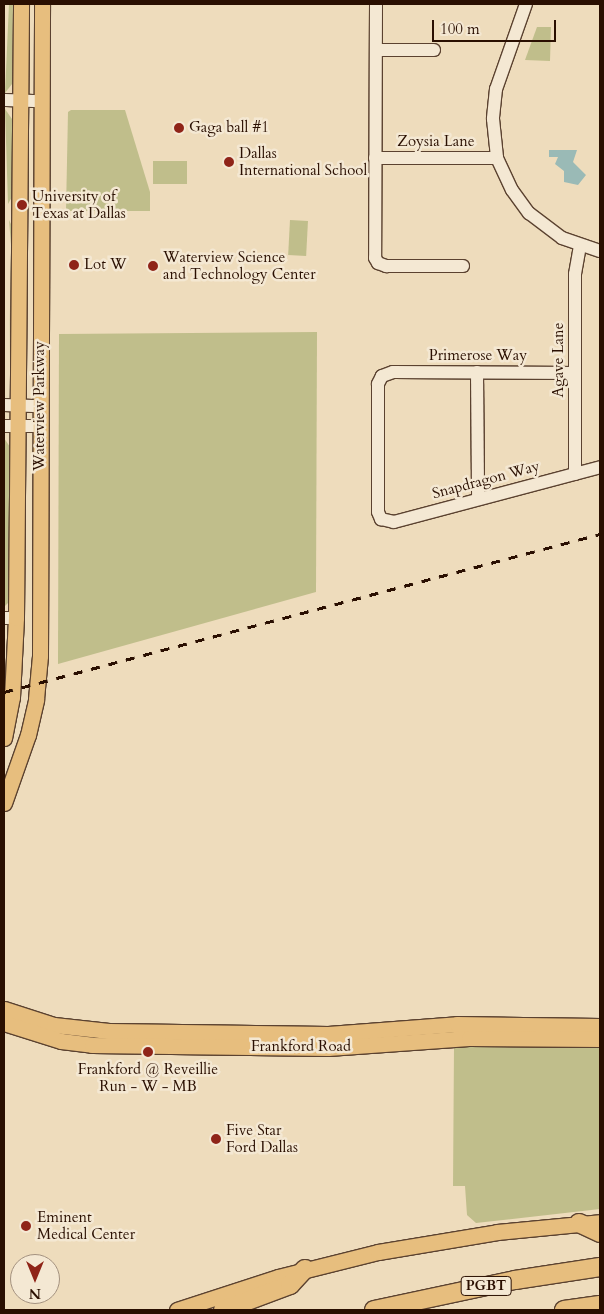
<!DOCTYPE html>
<html>
<head>
<meta charset="utf-8">
<style>
  body { margin:0 }
  #map { position:relative; width:604px; height:1314px; overflow:hidden; background:#eedcbc; font-family:Cardo,serif }
  div>[style] { position:absolute }
  .green>* { inset:0; background:#c0be8b; transform-origin:0 0 }
  .water>* { inset:0; background:#9abab6 }
  .roads { filter:drop-shadow(1px 0 #5b4230) drop-shadow(-1px 0 #5b4230) drop-shadow(0 1px #5b4230) drop-shadow(0 -1px #5b4230) }
  .minor>* { height:12px; margin:-6px; padding:0 6px; transform-origin:6px; border-radius:6px; background:#f4e8d3 }
  .major>* { height:15px; margin:-7.5px; padding:0 7.5px; transform-origin:7.5px; border-radius:7.5px; background:#e7be7e }
  .highway>* { height:18px; margin:-9px; padding:0 9px; transform-origin:9px; border-radius:9px; background:#e7be7e }
  .rail>* { height:2.5px; margin-top:-1.25px; transform-origin:0; background:repeating-linear-gradient(90deg,#2a0f01 0 9px,transparent 0 18px) }
  .dots>* { width:14px; height:14px; translate:-50% -50%; box-sizing:border-box; border:2px solid #f4e8d3; border-radius:50% }
  span { translate:-50% -50%; white-space:nowrap; text-align:center; line-height:1.15; -webkit-text-stroke:5px #f4e8d3; paint-order:stroke }
  .shield-label span { padding:1px 4px; background:#f4e8d3; border:1px solid; border-radius:4px; -webkit-text-stroke-width:0 }
  .shield-label { font-size:14px; color:#2a0f01; font-weight:700 }
  .poi-label { font-size:15px; color:#2a0f01 }
  .left { translate:0 -50%; text-align:left }
  .street-label { font-size:15px; color:#2a0f01 }
  .frame { position:absolute; inset:0; border:5px solid #2a0f01; pointer-events:none }
  .north { position:absolute; left:10px; top:1254px; width:50px; height:50px; box-sizing:border-box; background:#f4e8d3; border:1px solid #a3917f; border-radius:50%; rotate:180deg; font-size:14px; font-weight:700; line-height:20px; text-align:center; color:#2a0f01 }
  .north::after { content:''; display:block; margin:auto; width:18px; height:22px; background:#8f2418; clip-path:polygon(50% 0,100% 100%,50% 72%,0 100%) }
  .scale { position:absolute; left:432px; top:20px; width:124px; height:22px; box-sizing:border-box; border:2px solid #2a0f01; border-top:0; padding-left:6px; font-size:15px; line-height:18px; white-space:nowrap; color:#2a0f01; -webkit-text-stroke:4px #f4e8d3; paint-order:stroke }
</style>
</head>
<body>
<div id="map">
  <div class="green">
    <div style="clip-path:polygon(9px 4px,13px 4px,12px 84px,5px 93px)"></div>
    <div style="clip-path:polygon(537px 27px,551px 27px,550px 61px,525px 60px)"></div>
    <div style="clip-path:polygon(5px 109px,12px 119px,12px 197px,8px 204px)"></div>
    <div style="clip-path:polygon(71px 110px,125px 110px,150px 192px,150px 211px,66px 211px,68px 112px)"></div>
    <div style="left:153px;top:161px;width:34px;height:23px"></div>
    <div style="clip-path:polygon(9px 220px,12px 226px,9px 368px,11px 245px)"></div>
    <div style="left:290px;top:220px;width:18px;height:35px;rotate:3deg"></div>
    <div style="clip-path:polygon(317px 332px,316px 592px,58px 664px,59px 334px)"></div>
    <div style="clip-path:polygon(4px 438px,10px 447px,8px 603px,4px 607px)"></div>
    <div style="clip-path:polygon(454px 1046px,600px 1047px,600px 1209px,476px 1223px,467px 1215px,465px 1186px,453px 1186px)"></div>
  </div>
  <div class="water">
    <div style="clip-path:polygon(549px 150px,577px 150px,573px 162px,586px 175px,578px 185px,564px 182px,564px 171px,555px 164px,558px 157px,549px 157px)"></div>
  </div>
  <div class="roads">
    <div class="minor">
      <div style="left:376px;top:4px;width:254px;rotate:90.2deg"></div>
      <div style="left:375px;top:258px;width:6px;rotate:59deg"></div>
      <div style="left:378px;top:263px;width:9px;rotate:21deg"></div>
      <div style="left:386px;top:266px;width:77px"></div>
      <div style="left:526px;top:4px;width:90px;rotate:109.4deg"></div>
      <div style="left:496px;top:89px;width:30px;rotate:96deg"></div>
      <div style="left:493px;top:119px;width:39px;rotate:84deg"></div>
      <div style="left:497px;top:158px;width:35px;rotate:65deg"></div>
      <div style="left:512px;top:190px;width:29px;rotate:54deg"></div>
      <div style="left:529px;top:213px;width:41px;rotate:37.1deg"></div>
      <div style="left:562px;top:238px;width:40px;rotate:18.9deg"></div>
      <div style="left:376px;top:50px;width:58px"></div>
      <div style="left:4px;top:100px;width:37px;rotate:2deg"></div>
      <div style="left:375px;top:158px;width:122px"></div>
      <div style="left:477px;top:372px;width:127px;rotate:89.5deg"></div>
      <div style="left:575px;top:373px;width:182px;rotate:-179.7deg"></div>
      <div style="left:393px;top:372px;width:12px;rotate:160deg"></div>
      <div style="left:382px;top:376px;width:9px;rotate:117deg"></div>
      <div style="left:378px;top:384px;width:128px;rotate:90deg"></div>
      <div style="left:378px;top:512px;width:8px;rotate:67deg"></div>
      <div style="left:381px;top:519px;width:13px;rotate:13deg"></div>
      <div style="left:394px;top:522px;width:213px;rotate:-14.9deg"></div>
      <div style="left:4px;top:405px;width:36px;rotate:2deg"></div>
      <div style="left:4px;top:426px;width:36px"></div>
      <div style="left:575px;top:474px;width:200px;rotate:-90deg"></div>
      <div style="left:575px;top:274px;width:28px;rotate:-80deg"></div>
      <div style="left:4px;top:618px;width:12px"></div>
    </div>
    <div class="major">
      <div style="left:4px;top:738px;width:42px;rotate:-79deg"></div>
      <div style="left:12px;top:697px;width:79px;rotate:-87.1deg"></div>
      <div style="left:16px;top:618px;width:614px;rotate:-89.53deg"></div>
      <div style="left:4px;top:803px;width:72px;rotate:-70.6deg"></div>
      <div style="left:28px;top:735px;width:37px;rotate:-77deg"></div>
      <div style="left:36px;top:699px;width:43px;rotate:-84.7deg"></div>
      <div style="left:40px;top:656px;width:652px;rotate:-89.82deg"></div>
      <div style="left:4px;top:1009px;width:52px;rotate:17.7deg"></div>
      <div style="left:54px;top:1025px;width:55px;rotate:6.2deg"></div>
      <div style="left:109px;top:1031px;width:219px;rotate:0.8deg"></div>
      <div style="left:328px;top:1034px;width:129px;rotate:-4.4deg"></div>
      <div style="left:457px;top:1024px;width:143px;rotate:0.8deg"></div>
      <div style="left:4px;top:1023px;width:60px;rotate:17.5deg"></div>
      <div style="left:61px;top:1041px;width:31px;rotate:7deg"></div>
      <div style="left:92px;top:1045px;width:236px;rotate:0.7deg"></div>
      <div style="left:328px;top:1048px;width:141px;rotate:-4.1deg"></div>
      <div style="left:469px;top:1038px;width:131px;rotate:0.4deg"></div>
      <div style="left:177px;top:1310px;width:106px;rotate:-18.1deg"></div>
      <div style="left:278px;top:1277px;width:103px;rotate:-14deg"></div>
      <div style="left:378px;top:1252px;width:121px;rotate:-9.5deg"></div>
      <div style="left:497px;top:1232px;width:103px;rotate:-5.5deg"></div>
    </div>
    <div class="highway">
      <div style="left:579px;top:1223px;width:23px;rotate:25deg"></div>
      <div style="left:223px;top:1310px;width:72px;rotate:-20.5deg"></div>
      <div style="left:290px;top:1285px;width:22px;rotate:-47deg"></div>
      <div style="left:374px;top:1310px;width:144px;rotate:-12deg"></div>
      <div style="left:515px;top:1280px;width:86px;rotate:-8.7deg"></div>
      <div style="left:564px;top:1310px;width:36px;rotate:-8deg"></div>
    </div>
  </div>
  <div class="rail">
    <div style="left:4px;top:692px;width:617px;rotate:-14.85deg"></div>
  </div>
  <div class="dots">
    <div style="left:179px;top:128px;background:#8f2418"></div>
    <div style="left:229px;top:162px;background:#8f2418"></div>
    <div style="left:22px;top:205px;background:#8f2418"></div>
    <div style="left:74px;top:265px;background:#8f2418"></div>
    <div style="left:153px;top:266px;background:#8f2418"></div>
    <div style="left:148px;top:1052px;background:#8f2418"></div>
    <div style="left:216px;top:1139px;background:#8f2418"></div>
    <div style="left:26px;top:1226px;background:#8f2418"></div>
  </div>
  <div class="shield-label">
    <span style="left:486px;top:1286px">PGBT</span>
  </div>
  <div class="poi-label">
    <span class="left" style="left:189px;top:128px">Gaga ball #1</span>
    <span class="left" style="left:239px;top:162px">Dallas<br>International School</span>
    <span class="left" style="left:32px;top:205px">University of<br>Texas at Dallas</span>
    <span class="left" style="left:163px;top:266px">Waterview Science<br>and Technology Center</span>
    <span class="left" style="left:84px;top:265px">Lot W</span>
    <span style="left:148px;top:1078px">Frankford @ Reveillie<br>Run - W - MB</span>
    <span class="left" style="left:226px;top:1139px">Five Star<br>Ford Dallas</span>
    <span class="left" style="left:37px;top:1226px">Eminent<br>Medical Center</span>
  </div>
  <div class="street-label">
    <span style="left:436px;top:142px">Zoysia Lane</span>
    <span style="left:478px;top:356px">Primerose Way</span>
    <span style="left:559px;top:360px;rotate:-90deg">Agave Lane</span>
    <span style="left:40px;top:406px;rotate:-90deg">Waterview Parkway</span>
    <span style="left:486px;top:480px;rotate:-15deg">Snapdragon Way</span>
    <span style="left:301px;top:1047px">Frankford Road</span>
  </div>
  <div class="frame"></div>
  <div class="north">N</div>
  <div class="scale">100 m</div>
</div>
</body>
</html>
